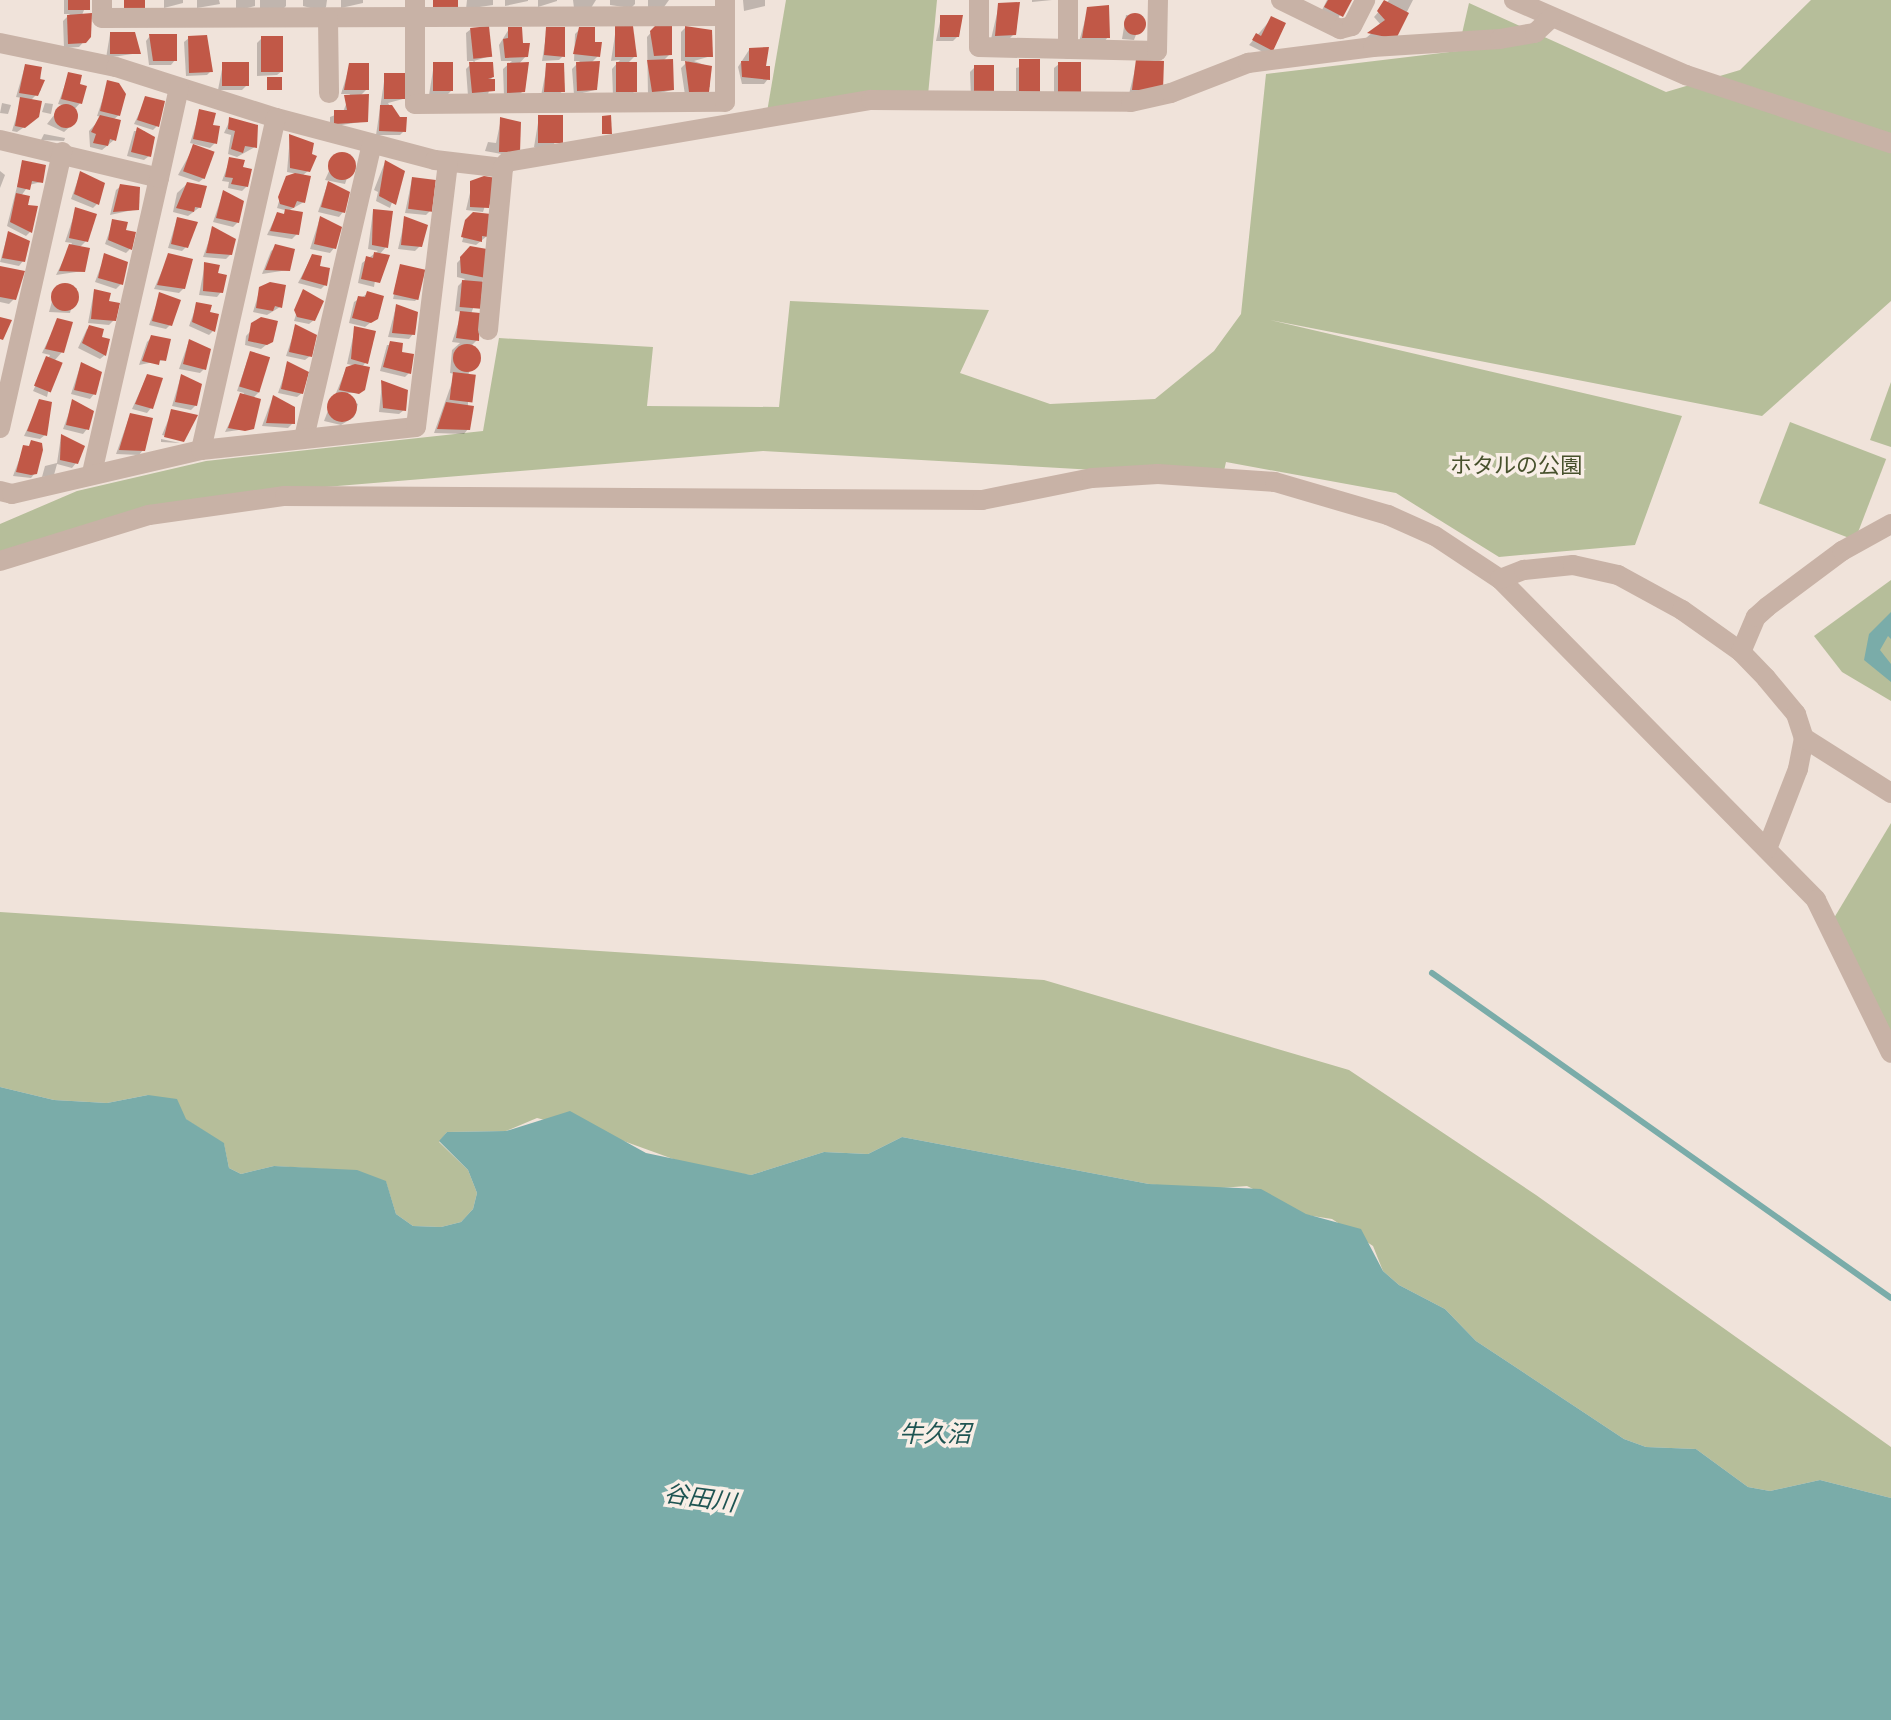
<!DOCTYPE html>
<html>
<head>
<meta charset="utf-8">
<style>
  body { margin:0 }
  #map { position:relative; width:1891px; height:1720px; overflow:hidden; background:#f0e3da; font-family:Poppins,"Noto Sans JP",sans-serif }
  div>[style] { position:absolute }
  .green>* { inset:0; background:#b6be9a; transform-origin:0 0 }
  .water>* { inset:0; background:#7aaca9 }
  .shadow>* { inset:0; background:#0003 }
  .stream>* { height:6px; margin:-3px; padding:0 3px; transform-origin:3px; border-radius:3px; background:#7aaca9 }
  .building>* { inset:0; background:#c15847; transform-origin:0 0 }
  .round { border-radius:50% }
  .minor>* { height:20px; margin:-10px; padding:0 10px; transform-origin:10px; border-radius:10px; background:#c8b2a6 }
  span { translate:-50% -50%; white-space:nowrap; text-align:center; line-height:1.15; -webkit-text-stroke:7px #f8eee6; paint-order:stroke }
  .park-label { font-size:22px; color:#47512c }
  .water-label { font-size:24px; color:#1e5452; font-style:italic }
</style>
</head>
<body>
<div id="map">
  <div class="green">
    <div style="clip-path:polygon(786px 0,937px 0,928px 95px,767px 112px)"></div>
    <div style="clip-path:polygon(1811px 0,1891px 0,1891px 301px,1762px 416px,1270px 320px,1682px 416px,1635px 545px,1499px 557px,1396px 493px,1226px 462px,1224px 471px,1095px 470px,763px 451px,289px 490px,0 555px,0 524px,77px 491px,206px 461px,483px 431px,499px 338px,653px 347px,647px 406px,779px 407px,790px 301px,989px 310px,960px 373px,1050px 404px,1155px 399px,1214px 351px,1241px 314px,1266px 74px,1458px 51px,1469px 3px,1666px 92px,1740px 70px)"></div>
    <div style="clip-path:polygon(1891px 382px,1891px 447px,1870px 440px)"></div>
    <div style="left:1790px;top:422px;width:103px;height:87px;rotate:21deg"></div>
    <div style="clip-path:polygon(1891px 580px,1891px 701px,1842px 672px,1814px 636px)"></div>
    <div style="clip-path:polygon(1891px 823px,1891px 1040px,1834px 918px)"></div>
    <div style="clip-path:polygon(0 912px,1044px 980px,1349px 1070px,1536px 1195px,1891px 1447px,1891px 1498px,1820px 1480px,1770px 1491px,1748px 1487px,1696px 1449px,1646px 1447px,1624px 1439px,1476px 1341px,1445px 1309px,1399px 1285px,1383px 1271px,1373px 1246px,1332px 1219px,1306px 1215px,1247px 1186px,1193px 1190px,1149px 1184px,902px 1137px,868px 1154px,824px 1152px,751px 1175px,698px 1168px,618px 1139px,537px 1118px,506px 1131px,447px 1132px,439px 1142px,468px 1170px,477px 1193px,473px 1209px,461px 1222px,441px 1227px,413px 1226px,396px 1214px,386px 1182px,357px 1171px,274px 1166px,241px 1174px,229px 1168px,224px 1144px,148px 1095px,107px 1103px,54px 1100px,0 1087px)"></div>
  </div>
  <div class="water">
    <div style="clip-path:polygon(1891px 612px,1891px 639px,1888px 636px,1880px 650px,1891px 664px,1891px 682px,1864px 660px,1869px 634px)"></div>
    <div style="clip-path:polygon(0 1087px,54px 1100px,107px 1103px,148px 1095px,177px 1099px,186px 1119px,224px 1143px,229px 1168px,241px 1174px,274px 1166px,357px 1170px,386px 1181px,396px 1214px,413px 1226px,441px 1227px,461px 1222px,473px 1209px,477px 1193px,468px 1170px,439px 1141px,447px 1132px,506px 1131px,570px 1111px,646px 1153px,751px 1175px,824px 1152px,868px 1154px,902px 1137px,1149px 1184px,1261px 1189px,1306px 1214px,1361px 1229px,1383px 1271px,1399px 1285px,1445px 1309px,1476px 1341px,1624px 1439px,1646px 1447px,1696px 1449px,1748px 1487px,1770px 1491px,1820px 1480px,1891px 1498px,1891px 1720px,0 1720px)"></div>
  </div>
  <div class="shadow">
    <div style="clip-path:polygon(64px 0,88px 0,82px 15px,89px 36px,79px 47px,64px 48px,63px 21px,70px 14px,64px 14px)"></div>
    <div style="clip-path:polygon(164px 0,183px 0,183px 3px,164px 8px)"></div>
    <div style="clip-path:polygon(197px 0,219px 0,220px 4px,197px 8px)"></div>
    <div style="clip-path:polygon(236px 0,255px 0,255px 6px,236px 11px)"></div>
    <div style="clip-path:polygon(260px 0,286px 0,286px 6px,282px 10px,260px 8px)"></div>
    <div style="clip-path:polygon(303px 0,327px 0,326px 7px,322px 11px,303px 6px)"></div>
    <div style="clip-path:polygon(341px 0,363px 0,363px 3px,341px 8px)"></div>
    <div style="clip-path:polygon(467px 0,493px 0,493px 5px,466px 9px)"></div>
    <div style="clip-path:polygon(505px 0,528px 0,528px 1px,505px 6px)"></div>
    <div style="clip-path:polygon(538px 0,557px 0,557px 1px,538px 7px)"></div>
    <div style="clip-path:polygon(573px 0,596px 0,591px 8px,574px 8px)"></div>
    <div style="clip-path:polygon(610px 0,635px 0,635px 4px,631px 8px,610px 5px)"></div>
    <div style="clip-path:polygon(648px 0,669px 0,664px 7px,648px 7px)"></div>
    <div style="clip-path:polygon(743px 0,765px 0,765px 6px,744px 11px)"></div>
    <div style="clip-path:polygon(1032px 0,1052px 0,1032px 2px)"></div>
    <div style="clip-path:polygon(1327px 0,1349px 0,1337px 20px,1321px 12px)"></div>
    <div style="clip-path:polygon(1389px 0,1413px 0,1394px 37px,1366px 38px,1381px 25px,1374px 17px)"></div>
    <div style="clip-path:polygon(999px 5px,1014px 34px,1009px 39px,991px 39px)"></div>
    <div style="clip-path:polygon(1088px 9px,1108px 37px,1104px 42px,1079px 42px)"></div>
    <div style="clip-path:polygon(1126px 15px,1143px 16px,1134px 40px,1122px 39px)"></div>
    <div style="clip-path:polygon(941px 17px,958px 36px,953px 41px,936px 41px)"></div>
    <div style="clip-path:polygon(1272px 18px,1271px 50px,1267px 54px,1249px 45px)"></div>
    <div style="clip-path:polygon(616px 28px,635px 56px,627px 64px,635px 91px,631px 95px,613px 96px,612px 69px,620px 60px,611px 61px)"></div>
    <div style="clip-path:polygon(655px 28px,670px 54px,663px 61px,672px 90px,648px 96px,647px 37px)"></div>
    <div style="clip-path:polygon(685px 28px,711px 56px,694px 61px,710px 67px,710px 87px,685px 95px,681px 68px,688px 61px,681px 61px,681px 32px)"></div>
    <div style="clip-path:polygon(471px 29px,490px 56px,474px 61px,492px 76px,488px 95px,468px 96px,466px 69px,474px 61px,467px 61px,466px 33px)"></div>
    <div style="clip-path:polygon(509px 29px,526px 56px,518px 65px,523px 91px,518px 96px,504px 96px,503px 69px,512px 61px,501px 61px,499px 45px)"></div>
    <div style="clip-path:polygon(547px 29px,563px 56px,559px 60px,542px 61px)"></div>
    <div style="clip-path:polygon(580px 29px,598px 56px,590px 64px,595px 90px,574px 95px,572px 69px,580px 61px,574px 61px,575px 34px)"></div>
    <div style="clip-path:polygon(110px 34px,139px 53px,106px 58px)"></div>
    <div style="clip-path:polygon(150px 36px,175px 60px,171px 65px,149px 65px,146px 41px)"></div>
    <div style="clip-path:polygon(189px 38px,211px 71px,207px 75px,186px 76px,184px 42px)"></div>
    <div style="clip-path:polygon(262px 38px,282px 71px,277px 75px,257px 76px,257px 43px)"></div>
    <div style="clip-path:polygon(749px 50px,768px 79px,764px 84px,742px 84px,738px 67px)"></div>
    <div style="clip-path:polygon(1137px 61px,1161px 89px,1129px 94px)"></div>
    <div style="clip-path:polygon(1038px 62px,1016px 98px,1016px 68px)"></div>
    <div style="clip-path:polygon(223px 64px,247px 85px,242px 90px,218px 90px)"></div>
    <div style="clip-path:polygon(434px 64px,452px 90px,447px 95px,429px 95px)"></div>
    <div style="clip-path:polygon(1059px 64px,1079px 64px,1054px 99px,1054px 68px)"></div>
    <div style="clip-path:polygon(350px 65px,367px 89px,360px 96px,366px 121px,330px 127px,330px 117px,343px 112px,350px 94px,341px 94px)"></div>
    <div style="clip-path:polygon(547px 65px,563px 91px,558px 95px,541px 96px)"></div>
    <div style="clip-path:polygon(25px 66px,40px 69px,41px 90px,30px 101px,33px 121px,17px 132px,12px 131px,22px 98px,16px 97px)"></div>
    <div style="clip-path:polygon(975px 67px,992px 67px,971px 97px,970px 72px)"></div>
    <div style="clip-path:polygon(69px 74px,80px 103px,74px 110px,74px 123px,64px 132px,47px 124px,62px 105px,58px 104px)"></div>
    <div style="clip-path:polygon(385px 75px,403px 99px,388px 103px,404px 131px,400px 135px,376px 135px)"></div>
    <div style="clip-path:polygon(108px 83px,119px 115px,113px 120px,114px 140px,102px 150px,90px 147px,89px 131px,102px 117px,97px 116px)"></div>
    <div style="clip-path:polygon(146px 99px,157px 126px,153px 130px,134px 124px)"></div>
    <div style="clip-path:polygon(2px 103px,11px 105px,8px 114px,0 113px)"></div>
    <div style="clip-path:polygon(45px 103px,53px 104px,51px 114px,42px 112px)"></div>
    <div style="clip-path:polygon(200px 112px,215px 143px,210px 148px,190px 143px)"></div>
    <div style="clip-path:polygon(539px 117px,558px 150px,534px 147px)"></div>
    <div style="clip-path:polygon(501px 119px,513px 156px,485px 151px,488px 142px,496px 143px)"></div>
    <div style="clip-path:polygon(230px 120px,255px 147px,237px 157px,228px 154px,231px 135px,224px 133px)"></div>
    <div style="clip-path:polygon(134px 131px,145px 131px,149px 156px,144px 160px,127px 156px)"></div>
    <div style="clip-path:polygon(44px 134px,65px 138px,64px 141px,41px 140px)"></div>
    <div style="clip-path:polygon(290px 136px,308px 171px,303px 175px,287px 172px)"></div>
    <div style="clip-path:polygon(195px 145px,204px 178px,199px 182px,178px 175px)"></div>
    <div style="clip-path:polygon(337px 153px,353px 160px,345px 184px,325px 180px)"></div>
    <div style="clip-path:polygon(230px 159px,241px 168px,247px 186px,242px 191px,228px 188px,229px 182px,222px 181px)"></div>
    <div style="clip-path:polygon(385px 162px,403px 172px,390px 208px,376px 201px,378px 192px,374px 190px)"></div>
    <div style="clip-path:polygon(23px 163px,41px 182px,29px 185px,21px 196px,30px 232px,26px 236px,7px 226px)"></div>
    <div style="clip-path:polygon(0 171px,5px 175px,0 188px)"></div>
    <div style="clip-path:polygon(80px 174px,97px 204px,93px 208px,71px 199px)"></div>
    <div style="clip-path:polygon(286px 178px,304px 202px,288px 211px,277px 208px)"></div>
    <div style="clip-path:polygon(412px 179px,431px 210px,426px 215px,405px 213px)"></div>
    <div style="clip-path:polygon(473px 180px,493px 180px,483px 212px,466px 210px)"></div>
    <div style="clip-path:polygon(328px 183px,343px 212px,339px 217px,318px 212px)"></div>
    <div style="clip-path:polygon(187px 184px,200px 207px,188px 216px,173px 212px,177px 193px)"></div>
    <div style="clip-path:polygon(121px 186px,137px 209px,110px 215px,116px 190px)"></div>
    <div style="clip-path:polygon(223px 193px,238px 222px,233px 227px,213px 222px)"></div>
    <div style="clip-path:polygon(76px 209px,86px 241px,79px 248px,83px 271px,56px 275px,72px 243px,65px 242px)"></div>
    <div style="clip-path:polygon(373px 211px,386px 247px,379px 255px,374px 287px,358px 283px,362px 263px,378px 251px,368px 249px)"></div>
    <div style="clip-path:polygon(277px 214px,297px 234px,292px 239px,267px 235px)"></div>
    <div style="clip-path:polygon(320px 218px,330px 221px,334px 248px,330px 253px,310px 249px)"></div>
    <div style="clip-path:polygon(177px 219px,187px 246px,182px 251px,168px 248px)"></div>
    <div style="clip-path:polygon(405px 219px,420px 246px,415px 251px,398px 249px)"></div>
    <div style="clip-path:polygon(468px 220px,487px 236px,476px 245px,462px 242px)"></div>
    <div style="clip-path:polygon(113px 221px,124px 231px,130px 249px,126px 253px,105px 244px)"></div>
    <div style="clip-path:polygon(213px 229px,231px 254px,226px 259px,203px 257px)"></div>
    <div style="clip-path:polygon(8px 234px,23px 261px,19px 266px,0 262px)"></div>
    <div style="clip-path:polygon(276px 247px,288px 270px,262px 274px,271px 251px)"></div>
    <div style="clip-path:polygon(470px 249px,484px 277px,471px 314px,477px 340px,471px 346px,476px 347px,468px 376px,468px 429px,464px 434px,434px 433px,455px 374px,450px 373px,452px 350px,460px 343px,452px 342px,462px 312px,455px 311px,458px 286px,465px 279px,457px 277px,457px 263px)"></div>
    <div style="clip-path:polygon(105px 255px,121px 284px,116px 289px,95px 282px)"></div>
    <div style="clip-path:polygon(169px 255px,184px 288px,179px 293px,154px 289px)"></div>
    <div style="clip-path:polygon(312px 256px,325px 285px,321px 289px,298px 283px)"></div>
    <div style="clip-path:polygon(205px 264px,216px 275px,221px 292px,217px 297px,199px 295px)"></div>
    <div style="clip-path:polygon(401px 266px,419px 297px,415px 301px,393px 299px)"></div>
    <div style="clip-path:polygon(0 272px,14px 299px,9px 304px,0 302px)"></div>
    <div style="clip-path:polygon(56px 287px,77px 288px,70px 313px,49px 312px)"></div>
    <div style="clip-path:polygon(260px 289px,280px 307px,267px 315px,253px 312px)"></div>
    <div style="clip-path:polygon(94px 291px,107px 302px,114px 320px,109px 325px,88px 323px)"></div>
    <div style="clip-path:polygon(303px 292px,314px 320px,309px 324px,294px 321px)"></div>
    <div style="clip-path:polygon(367px 294px,376px 318px,365px 327px,349px 323px,354px 302px)"></div>
    <div style="clip-path:polygon(160px 295px,170px 325px,166px 329px,149px 325px)"></div>
    <div style="clip-path:polygon(197px 304px,208px 314px,213px 331px,209px 335px,189px 326px)"></div>
    <div style="clip-path:polygon(396px 307px,413px 334px,409px 339px,388px 337px)"></div>
    <div style="clip-path:polygon(262px 319px,271px 341px,261px 349px,245px 345px,246px 336px)"></div>
    <div style="clip-path:polygon(58px 320px,62px 352px,55px 360px,47px 397px,33px 391px,50px 355px,42px 353px)"></div>
    <div style="clip-path:polygon(296px 326px,310px 356px,305px 360px,286px 356px)"></div>
    <div style="clip-path:polygon(355px 328px,366px 362px,362px 367px,347px 364px)"></div>
    <div style="clip-path:polygon(87px 329px,101px 331px,105px 355px,100px 359px,78px 348px)"></div>
    <div style="clip-path:polygon(152px 337px,164px 360px,139px 365px,147px 342px)"></div>
    <div style="clip-path:polygon(189px 341px,204px 369px,200px 373px,179px 369px)"></div>
    <div style="clip-path:polygon(387px 345px,400px 345px,409px 373px,405px 377px,380px 371px)"></div>
    <div style="clip-path:polygon(250px 353px,260px 391px,253px 398px,252px 428px,225px 432px,244px 393px,237px 391px)"></div>
    <div style="clip-path:polygon(81px 364px,94px 394px,90px 399px,71px 394px)"></div>
    <div style="clip-path:polygon(288px 364px,302px 393px,297px 397px,278px 393px)"></div>
    <div style="clip-path:polygon(346px 369px,358px 393px,336px 393px)"></div>
    <div style="clip-path:polygon(147px 376px,151px 408px,147px 413px,132px 409px)"></div>
    <div style="clip-path:polygon(181px 376px,196px 405px,191px 410px,172px 406px)"></div>
    <div style="clip-path:polygon(382px 383px,404px 410px,399px 414px,379px 412px)"></div>
    <div style="clip-path:polygon(334px 395px,358px 404px,354px 417px,341px 425px,324px 421px)"></div>
    <div style="clip-path:polygon(273px 397px,293px 423px,288px 428px,262px 426px)"></div>
    <div style="clip-path:polygon(40px 401px,45px 435px,40px 439px,24px 436px)"></div>
    <div style="clip-path:polygon(73px 402px,87px 429px,83px 434px,63px 429px)"></div>
    <div style="clip-path:polygon(172px 411px,183px 440px,162px 435px)"></div>
    <div style="clip-path:polygon(130px 415px,143px 450px,139px 455px,116px 454px)"></div>
    <div style="clip-path:polygon(61px 436px,76px 463px,72px 468px,57px 464px,54px 475px,42px 477px,45px 466px,57px 463px)"></div>
    <div style="clip-path:polygon(161px 439px,180px 443px,161px 442px)"></div>
    <div style="clip-path:polygon(24px 447px,35px 473px,31px 478px,13px 476px)"></div>
  </div>
  <div class="stream">
    <div style="left:1432px;top:973px;width:562px;rotate:35.3deg"></div>
  </div>
  <div class="building">
    <div style="left:68px;top:0;width:22px;height:10px"></div>
    <div style="left:124px;top:0;width:21px;height:9px"></div>
    <div style="left:433px;top:0;width:25px;height:7px"></div>
    <div style="clip-path:polygon(1328px 0,1352px 0,1343px 17px,1324px 7px)"></div>
    <div style="clip-path:polygon(1384px 0,1409px 13px,1396px 39px,1367px 33px,1385px 20px,1377px 11px)"></div>
    <div style="clip-path:polygon(1020px 2px,1016px 35px,995px 36px,998px 3px)"></div>
    <div style="clip-path:polygon(1109px 5px,1110px 38px,1082px 38px,1087px 7px)"></div>
    <div class="round" style="left:1124px;top:13px;width:22px;height:22px"></div>
    <div style="clip-path:polygon(92px 13px,91px 37px,86px 43px,68px 44px,67px 15px)"></div>
    <div style="clip-path:polygon(940px 15px,963px 15px,959px 37px,940px 37px)"></div>
    <div style="clip-path:polygon(1271px 16px,1286px 23px,1273px 51px,1252px 40px,1256px 33px,1261px 36px)"></div>
    <div style="left:489px;top:26px;width:31px;height:19px;rotate:84deg"></div>
    <div style="clip-path:polygon(615px 26px,633px 26px,637px 57px,615px 57px)"></div>
    <div style="clip-path:polygon(655px 26px,672px 26px,672px 55px,654px 56px,650px 31px)"></div>
    <div style="clip-path:polygon(685px 26px,712px 30px,713px 57px,685px 57px)"></div>
    <div style="clip-path:polygon(508px 27px,522px 27px,523px 43px,530px 43px,528px 57px,505px 58px,503px 39px,508px 38px)"></div>
    <div style="clip-path:polygon(546px 27px,565px 27px,565px 57px,544px 55px)"></div>
    <div style="clip-path:polygon(579px 27px,595px 27px,595px 42px,602px 42px,600px 57px,573px 54px)"></div>
    <div style="clip-path:polygon(110px 32px,135px 32px,141px 54px,110px 54px)"></div>
    <div style="clip-path:polygon(149px 34px,177px 34px,177px 61px,153px 61px)"></div>
    <div style="clip-path:polygon(207px 35px,213px 72px,189px 73px,188px 36px)"></div>
    <div style="left:261px;top:36px;width:22px;height:36px"></div>
    <div style="clip-path:polygon(769px 47px,766px 66px,770px 66px,770px 80px,742px 77px,741px 61px,749px 61px,749px 48px)"></div>
    <div style="clip-path:polygon(673px 59px,674px 90px,652px 92px,647px 60px)"></div>
    <div style="left:1040px;top:59px;width:35px;height:21px;rotate:90deg"></div>
    <div style="clip-path:polygon(1136px 59px,1164px 61px,1163px 90px,1132px 90px)"></div>
    <div style="clip-path:polygon(600px 61px,597px 90px,577px 91px,576px 62px)"></div>
    <div style="clip-path:polygon(685px 61px,712px 66px,709px 92px,689px 92px)"></div>
    <div style="left:222px;top:62px;width:27px;height:24px"></div>
    <div style="left:433px;top:62px;width:20px;height:29px"></div>
    <div style="clip-path:polygon(469px 62px,493px 62px,494px 77px,488px 79px,495px 79px,495px 91px,472px 93px)"></div>
    <div style="clip-path:polygon(529px 62px,525px 92px,507px 93px,507px 63px)"></div>
    <div style="left:616px;top:62px;width:21px;height:30px"></div>
    <div style="left:1058px;top:62px;width:23px;height:33px"></div>
    <div style="clip-path:polygon(349px 63px,369px 63px,369px 90px,344px 90px)"></div>
    <div style="clip-path:polygon(546px 63px,564px 63px,565px 92px,544px 92px)"></div>
    <div style="clip-path:polygon(25px 64px,42px 67px,40px 79px,45px 80px,38px 96px,19px 93px)"></div>
    <div style="left:974px;top:65px;width:20px;height:28px"></div>
    <div style="clip-path:polygon(68px 72px,82px 75px,80px 84px,87px 86px,82px 104px,61px 99px)"></div>
    <div style="left:384px;top:73px;width:21px;height:26px"></div>
    <div style="left:282px;top:77px;width:13px;height:15px;rotate:90deg"></div>
    <div style="clip-path:polygon(107px 80px,119px 83px,126px 94px,120px 116px,100px 111px)"></div>
    <div style="clip-path:polygon(369px 94px,368px 122px,334px 124px,334px 110px,347px 110px,344px 95px)"></div>
    <div style="clip-path:polygon(145px 96px,165px 101px,159px 127px,137px 120px)"></div>
    <div style="clip-path:polygon(20px 97px,42px 101px,39px 117px,25px 128px,15px 126px)"></div>
    <div class="round" style="left:54px;top:104px;width:24px;height:24px"></div>
    <div style="clip-path:polygon(380px 105px,392px 105px,400px 117px,407px 117px,406px 132px,379px 131px)"></div>
    <div style="clip-path:polygon(199px 109px,216px 113px,213px 125px,220px 126px,217px 144px,193px 139px)"></div>
    <div style="clip-path:polygon(100px 115px,121px 120px,116px 141px,110px 139px,108px 146px,93px 143px,96px 134px,91px 132px)"></div>
    <div style="left:538px;top:115px;width:25px;height:28px"></div>
    <div style="clip-path:polygon(611px 115px,612px 134px,602px 134px,602px 116px)"></div>
    <div style="clip-path:polygon(229px 117px,258px 125px,257px 148px,245px 146px,243px 153px,231px 149px,235px 131px,228px 129px)"></div>
    <div style="clip-path:polygon(500px 117px,521px 122px,520px 152px,499px 152px)"></div>
    <div style="clip-path:polygon(137px 127px,155px 137px,151px 157px,131px 152px)"></div>
    <div style="clip-path:polygon(289px 134px,314px 143px,312px 154px,317px 156px,310px 172px,290px 168px)"></div>
    <div style="left:193px;top:144px;width:23px;height:29px;rotate:20deg"></div>
    <div class="round" style="left:328px;top:152px;width:28px;height:28px"></div>
    <div style="clip-path:polygon(229px 157px,245px 160px,243px 167px,252px 169px,248px 187px,231px 184px,233px 178px,225px 177px)"></div>
    <div style="clip-path:polygon(22px 160px,46px 165px,43px 183px,32px 181px,30px 190px,17px 187px)"></div>
    <div style="clip-path:polygon(385px 160px,405px 171px,396px 205px,379px 196px)"></div>
    <div style="clip-path:polygon(80px 171px,105px 183px,99px 205px,74px 194px)"></div>
    <div style="clip-path:polygon(295px 173px,311px 176px,305px 203px,297px 201px,294px 208px,280px 204px,278px 197px,286px 176px)"></div>
    <div style="clip-path:polygon(484px 176px,496px 178px,489px 208px,470px 207px,470px 181px)"></div>
    <div style="left:412px;top:177px;width:24px;height:32px;rotate:7deg"></div>
    <div style="clip-path:polygon(328px 181px,350px 192px,345px 213px,321px 207px)"></div>
    <div style="clip-path:polygon(187px 182px,207px 186px,201px 208px,195px 207px,194px 212px,176px 208px)"></div>
    <div style="clip-path:polygon(120px 184px,140px 187px,139px 210px,113px 212px)"></div>
    <div style="clip-path:polygon(223px 190px,244px 201px,239px 223px,216px 218px)"></div>
    <div style="clip-path:polygon(16px 193px,30px 196px,28px 205px,38px 206px,32px 233px,10px 222px)"></div>
    <div style="clip-path:polygon(75px 207px,97px 214px,88px 242px,69px 238px)"></div>
    <div style="clip-path:polygon(285px 209px,303px 212px,299px 235px,270px 231px,277px 212px,284px 214px)"></div>
    <div style="clip-path:polygon(373px 209px,393px 211px,388px 248px,372px 245px)"></div>
    <div style="clip-path:polygon(473px 212px,491px 214px,489px 237px,482px 236px,482px 242px,461px 237px,465px 220px)"></div>
    <div style="clip-path:polygon(320px 216px,342px 227px,336px 249px,314px 244px)"></div>
    <div style="clip-path:polygon(404px 216px,428px 225px,422px 247px,401px 245px)"></div>
    <div style="clip-path:polygon(177px 217px,198px 222px,188px 248px,171px 244px)"></div>
    <div style="clip-path:polygon(112px 219px,128px 222px,126px 230px,136px 232px,132px 250px,108px 240px)"></div>
    <div style="clip-path:polygon(212px 226px,236px 239px,232px 255px,206px 253px)"></div>
    <div style="clip-path:polygon(8px 231px,30px 241px,25px 262px,2px 258px)"></div>
    <div style="clip-path:polygon(69px 244px,90px 248px,85px 272px,59px 271px)"></div>
    <div style="clip-path:polygon(275px 244px,295px 249px,290px 271px,265px 270px)"></div>
    <div style="clip-path:polygon(470px 246px,487px 249px,486px 278px,461px 273px,460px 257px)"></div>
    <div style="clip-path:polygon(374px 252px,390px 255px,380px 283px,361px 279px,366px 256px,373px 258px)"></div>
    <div style="clip-path:polygon(104px 253px,128px 262px,123px 285px,98px 278px)"></div>
    <div style="clip-path:polygon(168px 253px,193px 259px,185px 289px,157px 285px)"></div>
    <div style="clip-path:polygon(312px 254px,322px 256px,320px 266px,330px 268px,327px 286px,301px 279px)"></div>
    <div style="clip-path:polygon(204px 262px,220px 265px,218px 273px,227px 275px,223px 293px,203px 291px)"></div>
    <div style="left:400px;top:264px;width:26px;height:31px;rotate:13deg"></div>
    <div style="clip-path:polygon(0 266px,25px 271px,16px 300px,0 297px)"></div>
    <div style="left:462px;top:280px;width:21px;height:27px;rotate:5deg"></div>
    <div style="clip-path:polygon(270px 282px,286px 285px,282px 308px,275px 306px,273px 311px,256px 308px,259px 287px)"></div>
    <div class="round" style="left:51px;top:283px;width:28px;height:28px"></div>
    <div style="clip-path:polygon(94px 289px,111px 293px,109px 301px,120px 303px,116px 321px,91px 319px)"></div>
    <div style="clip-path:polygon(303px 289px,324px 301px,315px 321px,297px 317px,294px 310px)"></div>
    <div style="clip-path:polygon(367px 291px,384px 296px,378px 319px,371px 323px,352px 318px,358px 296px,365px 297px)"></div>
    <div style="clip-path:polygon(159px 292px,181px 300px,172px 326px,152px 321px)"></div>
    <div style="clip-path:polygon(196px 302px,212px 305px,210px 312px,219px 314px,215px 332px,192px 322px)"></div>
    <div style="clip-path:polygon(396px 304px,418px 312px,415px 335px,392px 333px)"></div>
    <div style="clip-path:polygon(460px 311px,480px 313px,479px 341px,456px 338px)"></div>
    <div style="clip-path:polygon(0 317px,12px 320px,3px 340px,0 339px)"></div>
    <div style="clip-path:polygon(261px 317px,278px 321px,273px 342px,267px 345px,248px 341px,251px 323px)"></div>
    <div style="clip-path:polygon(57px 318px,73px 322px,64px 353px,45px 349px)"></div>
    <div style="clip-path:polygon(295px 324px,317px 335px,312px 357px,289px 352px)"></div>
    <div style="clip-path:polygon(89px 325px,104px 329px,102px 337px,110px 339px,106px 356px,82px 343px)"></div>
    <div style="clip-path:polygon(354px 326px,376px 331px,368px 364px,351px 359px)"></div>
    <div style="clip-path:polygon(151px 335px,171px 339px,166px 361px,160px 360px,159px 365px,142px 361px)"></div>
    <div style="clip-path:polygon(189px 339px,211px 349px,206px 370px,183px 364px)"></div>
    <div style="clip-path:polygon(390px 341px,403px 343px,402px 352px,414px 354px,411px 374px,383px 367px)"></div>
    <div class="round" style="left:453px;top:344px;width:28px;height:28px"></div>
    <div style="left:250px;top:351px;width:21px;height:37px;rotate:17deg"></div>
    <div style="left:46px;top:356px;width:18px;height:32px;rotate:22deg"></div>
    <div style="clip-path:polygon(287px 361px,309px 372px,303px 394px,281px 389px)"></div>
    <div style="clip-path:polygon(81px 362px,102px 372px,96px 395px,74px 390px)"></div>
    <div style="clip-path:polygon(355px 364px,370px 367px,365px 390px,359px 394px,339px 390px,346px 367px)"></div>
    <div style="left:453px;top:372px;width:23px;height:28px;rotate:7deg"></div>
    <div style="clip-path:polygon(147px 374px,163px 378px,153px 409px,135px 404px)"></div>
    <div style="clip-path:polygon(181px 374px,202px 384px,197px 406px,175px 402px)"></div>
    <div style="clip-path:polygon(381px 380px,408px 390px,406px 411px,383px 408px)"></div>
    <div class="round" style="left:327px;top:392px;width:30px;height:30px"></div>
    <div style="clip-path:polygon(240px 393px,261px 399px,254px 429px,245px 431px,228px 428px)"></div>
    <div style="clip-path:polygon(273px 395px,295px 407px,295px 424px,266px 423px)"></div>
    <div style="clip-path:polygon(39px 399px,52px 402px,47px 436px,27px 431px)"></div>
    <div style="clip-path:polygon(72px 399px,94px 411px,89px 430px,66px 425px)"></div>
    <div style="clip-path:polygon(446px 402px,474px 406px,470px 430px,437px 429px)"></div>
    <div style="clip-path:polygon(171px 409px,198px 415px,184px 442px,164px 437px)"></div>
    <div style="clip-path:polygon(130px 413px,153px 418px,145px 451px,119px 450px)"></div>
    <div style="clip-path:polygon(61px 434px,85px 446px,78px 464px,60px 460px)"></div>
    <div style="clip-path:polygon(31px 440px,42px 443px,43px 450px,37px 474px,31px 475px,16px 472px,23px 445px,29px 446px)"></div>
  </div>
  <div class="minor">
    <div style="left:102px;top:0;width:18px;rotate:90deg"></div>
    <div style="left:102px;top:18px;width:622px;rotate:-0.18deg"></div>
    <div style="left:415px;top:0;width:104px;rotate:90deg"></div>
    <div style="left:415px;top:104px;width:310px;rotate:-0.4deg"></div>
    <div style="left:725px;top:102px;width:102px;rotate:-90deg"></div>
    <div style="left:979px;top:0;width:47px;rotate:90deg"></div>
    <div style="left:979px;top:47px;width:178px;rotate:1.3deg"></div>
    <div style="left:1157px;top:51px;width:51px;rotate:-88.9deg"></div>
    <div style="left:1281px;top:0;width:66px;rotate:26.2deg"></div>
    <div style="left:1340px;top:29px;width:12px;rotate:-14deg"></div>
    <div style="left:1352px;top:26px;width:29px;rotate:-63deg"></div>
    <div style="left:1514px;top:0;width:188px;rotate:23.6deg"></div>
    <div style="left:1686px;top:75px;width:216px;rotate:18.4deg"></div>
    <div style="left:328px;top:19px;width:74px;rotate:89.2deg"></div>
    <div style="left:0;top:43px;width:118px;rotate:11.7deg"></div>
    <div style="left:116px;top:67px;width:168px;rotate:17.7deg"></div>
    <div style="left:276px;top:118px;width:164px;rotate:14.8deg"></div>
    <div style="left:435px;top:160px;width:68px;rotate:6.7deg"></div>
    <div style="left:503px;top:168px;width:7px;rotate:-56deg"></div>
    <div style="left:507px;top:162px;width:369px;rotate:-9.7deg"></div>
    <div style="left:871px;top:100px;width:260px;rotate:0.4deg"></div>
    <div style="left:1131px;top:102px;width:41px;rotate:-12.7deg"></div>
    <div style="left:1171px;top:93px;width:83px;rotate:-21.3deg"></div>
    <div style="left:1248px;top:63px;width:126px;rotate:-7.3deg"></div>
    <div style="left:1373px;top:47px;width:127px;rotate:-3.6deg"></div>
    <div style="left:1500px;top:39px;width:36px;rotate:-10deg"></div>
    <div style="left:1535px;top:33px;width:22px;rotate:-43deg"></div>
    <div style="left:1068px;top:49px;width:49px;rotate:-90deg"></div>
    <div style="left:0;top:140px;width:163px;rotate:13.4deg"></div>
    <div style="left:159px;top:178px;width:303px;rotate:102.8deg"></div>
    <div style="left:159px;top:178px;width:92px;rotate:-77.5deg"></div>
    <div style="left:488px;top:330px;width:163px;rotate:-84.7deg"></div>
    <div style="left:0;top:428px;width:283px;rotate:-77.3deg"></div>
    <div style="left:304px;top:438px;width:302px;rotate:-77deg"></div>
    <div style="left:201px;top:450px;width:340px;rotate:-77.3deg"></div>
    <div style="left:0;top:491px;width:12px;rotate:14deg"></div>
    <div style="left:12px;top:494px;width:194px;rotate:-13.1deg"></div>
    <div style="left:201px;top:450px;width:216px;rotate:-6.1deg"></div>
    <div style="left:416px;top:427px;width:266px;rotate:-83.1deg"></div>
    <div style="left:0;top:561px;width:156px;rotate:-17.2deg"></div>
    <div style="left:149px;top:515px;width:137px;rotate:-8deg"></div>
    <div style="left:285px;top:496px;width:697px;rotate:0.33deg"></div>
    <div style="left:982px;top:500px;width:112px;rotate:-11.3deg"></div>
    <div style="left:1092px;top:478px;width:66px;rotate:-3.5deg"></div>
    <div style="left:1158px;top:474px;width:117px;rotate:3.9deg"></div>
    <div style="left:1275px;top:482px;width:118px;rotate:16.3deg"></div>
    <div style="left:1388px;top:515px;width:51px;rotate:24.1deg"></div>
    <div style="left:1435px;top:536px;width:78px;rotate:33.5deg"></div>
    <div style="left:1500px;top:579px;width:450px;rotate:45.4deg"></div>
    <div style="left:1816px;top:900px;width:170px;rotate:63.9deg"></div>
    <div style="left:1500px;top:579px;width:26px;rotate:-21deg"></div>
    <div style="left:1524px;top:570px;width:49px;rotate:-5.8deg"></div>
    <div style="left:1573px;top:565px;width:46px;rotate:12.5deg"></div>
    <div style="left:1618px;top:575px;width:73px;rotate:28.7deg"></div>
    <div style="left:1682px;top:610px;width:72px;rotate:35.4deg"></div>
    <div style="left:1741px;top:652px;width:36px;rotate:46deg"></div>
    <div style="left:1766px;top:678px;width:47px;rotate:50.2deg"></div>
    <div style="left:1796px;top:714px;width:25px;rotate:72deg"></div>
    <div style="left:1804px;top:738px;width:32px;rotate:101deg"></div>
    <div style="left:1798px;top:769px;width:86px;rotate:111.2deg"></div>
    <div style="left:1741px;top:652px;width:38px;rotate:-67deg"></div>
    <div style="left:1756px;top:617px;width:15px;rotate:-42deg"></div>
    <div style="left:1767px;top:607px;width:94px;rotate:-36.7deg"></div>
    <div style="left:1842px;top:551px;width:56px;rotate:-28.9deg"></div>
    <div style="left:1804px;top:738px;width:103px;rotate:32.3deg"></div>
  </div>
  <div class="park-label">
    <span style="left:1516px;top:466px">ホタルの公園</span>
  </div>
  <div class="water-label">
    <span style="left:935px;top:1434px">牛久沼</span>
    <span style="left:700px;top:1498px;rotate:8deg">谷田川</span>
  </div>
</div>
</body>
</html>
